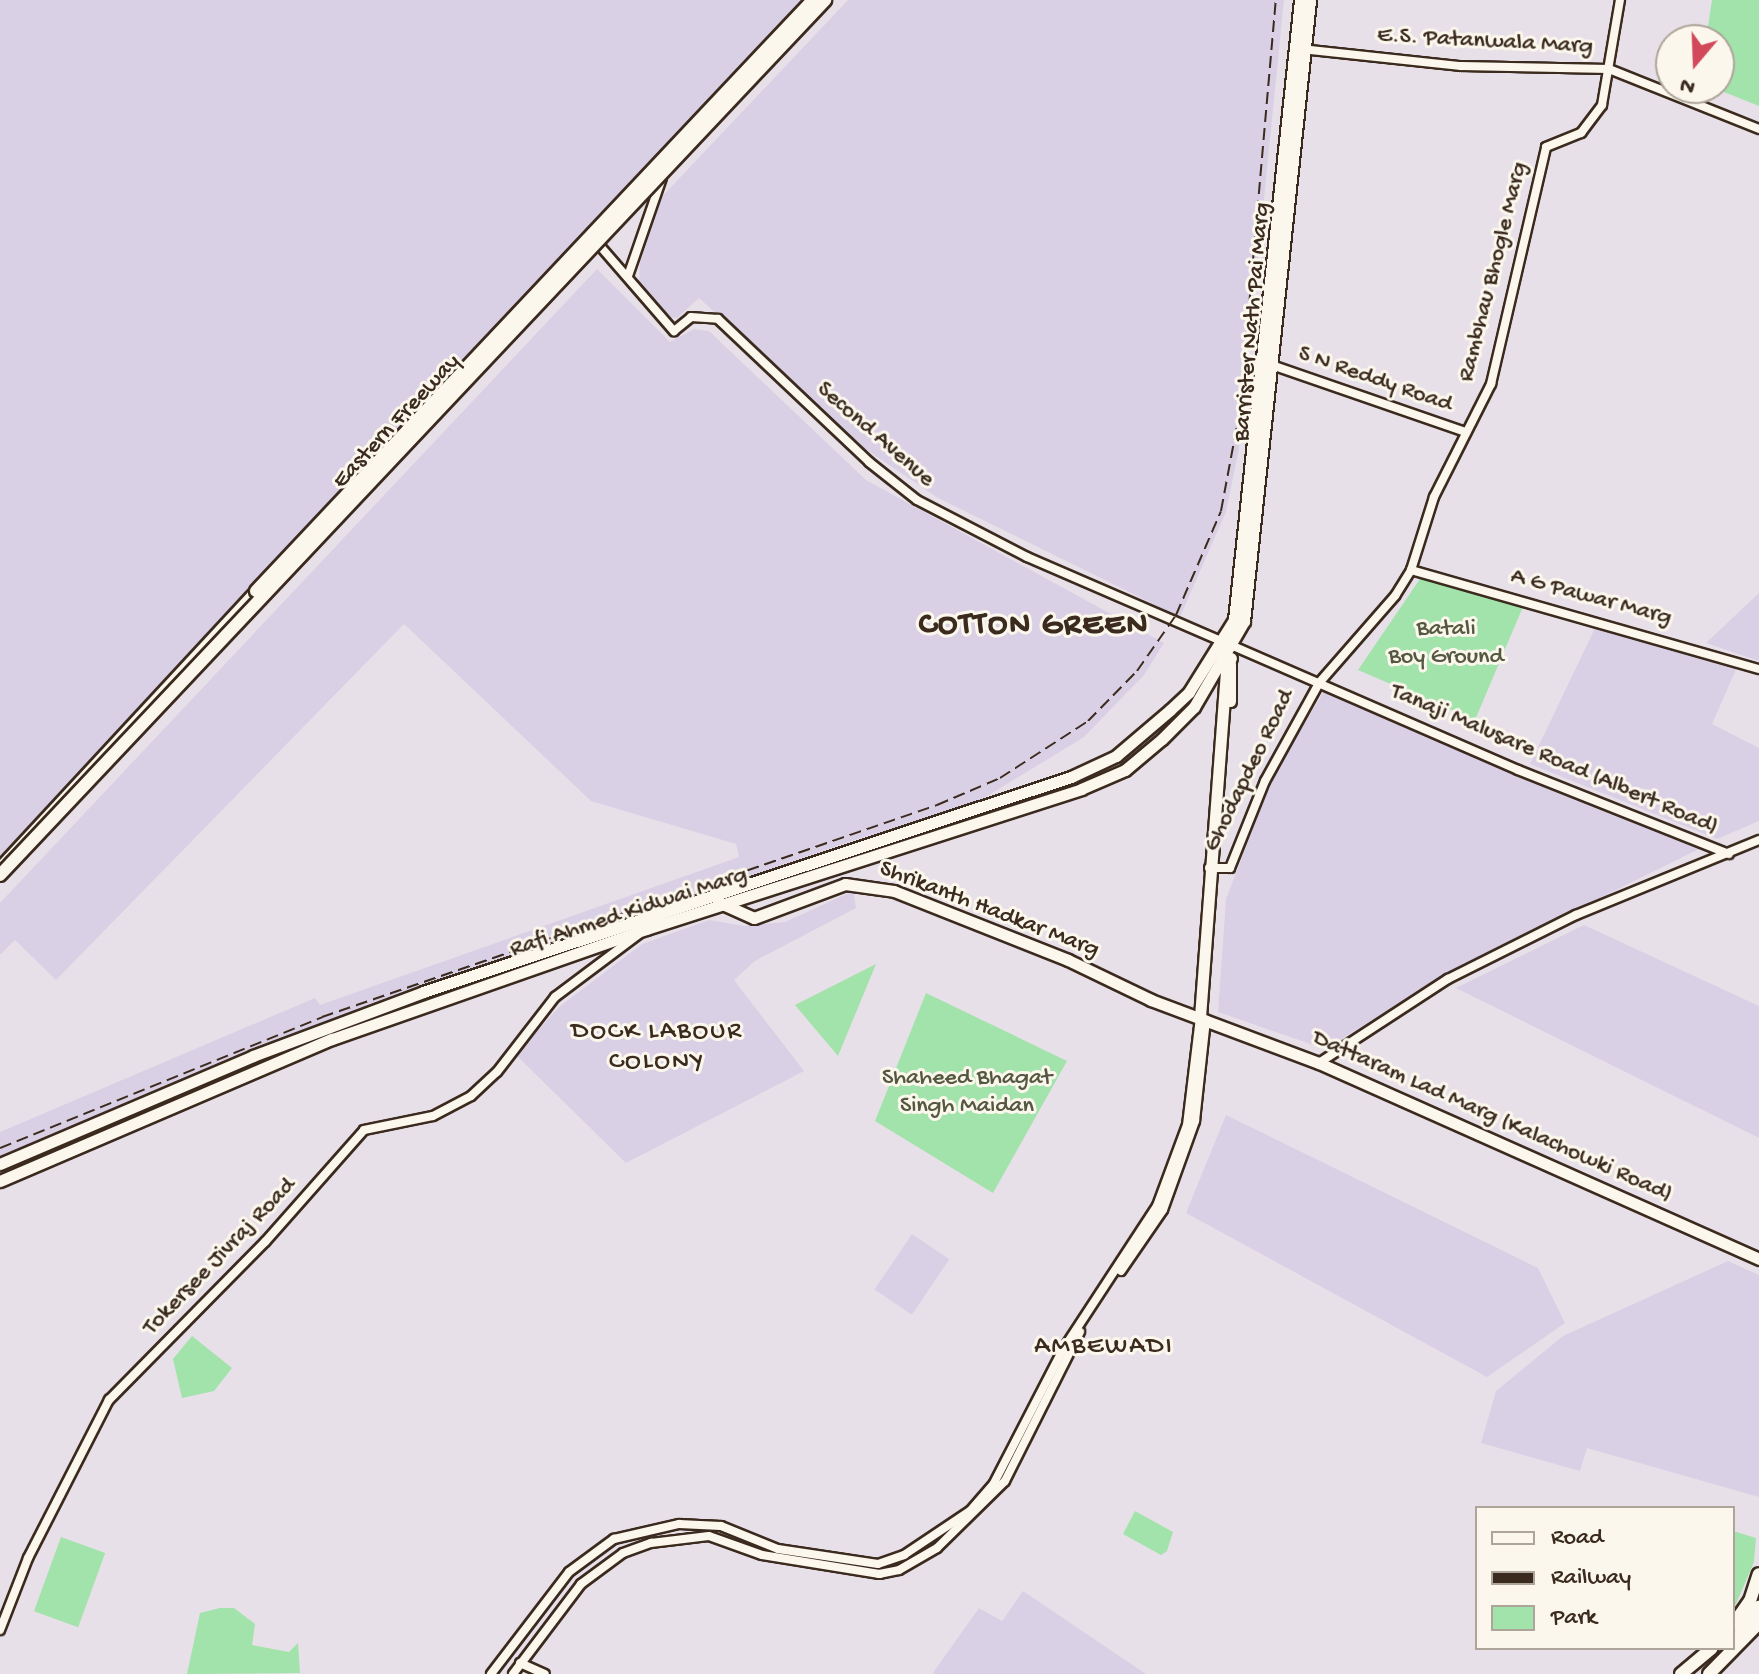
<!DOCTYPE html>
<html>
<head>
<meta charset="utf-8">
<style>
  body { margin:0 }
  #map { position:relative; width:1759px; height:1674px; overflow:hidden; background:#e8e0e8; font-family:"Gochi Hand",sans-serif }
  div>[style] { position:absolute }
  .built>* { inset:0; background:#dad0e5; transform-origin:0 0 }
  .green>* { inset:0; background:#a2e2ab; transform-origin:0 0 }
  .roads { filter:drop-shadow(2px 0 #3b2a1e) drop-shadow(-2px 0 #3b2a1e) drop-shadow(0 2px #3b2a1e) drop-shadow(0 -2px #3b2a1e) }
  .minor>* { height:8px; margin:-4px; padding:0 4px; transform-origin:4px; border-radius:4px; background:#fbf7ec }
  .major>* { height:11px; margin:-5.5px; padding:0 5.5px; transform-origin:5.5px; border-radius:5.5px; background:#fbf7ec }
  .highway>* { height:12px; margin:-6px; padding:0 6px; transform-origin:6px; border-radius:6px; background:#fbf7ec }
  .rail>* { height:2px; margin-top:-1px; transform-origin:0; background:repeating-linear-gradient(90deg,#3b2a1e 0 12px,transparent 0 18px) }
  .bridges { filter:drop-shadow(2px 0 #3b2a1e) drop-shadow(-2px 0 #3b2a1e) drop-shadow(0 2px #3b2a1e) drop-shadow(0 -2px #3b2a1e) }
  .highway-bridge>* { height:12px; margin:-6px; padding:0 6px; transform-origin:6px; border-radius:6px; background:#fbf7ec }
  span { translate:-50% -50%; white-space:nowrap; text-align:center; line-height:1.15; -webkit-text-stroke:6px #fbf7ec; paint-order:stroke }
  .street-label { font-size:24px; color:#3b2a1e }
  .park-label { font-size:24px; color:#555841 }
  .neighbourhood-label { font-size:26px; color:#3b2a1e; letter-spacing:2px }
  .district-label { font-size:32px; color:#3b2a1e; font-weight:700; letter-spacing:2px }
  .legend { position:absolute; left:1475px; top:1506px; width:260px; height:144px; box-sizing:border-box; background:#fbf7ec; border:2px solid #aea59a; margin:0; padding:10px 14px; list-style:none; font-size:24px; color:#3b2a1e }
  .legend li { display:flex; align-items:center; gap:16px; height:40px }
  .legend b { width:40px; border:2px solid #aea59a }
  .north { position:absolute; left:1655px; top:24px; width:80px; height:80px; box-sizing:border-box; background:#fbf7ec; border:2px solid #aea59a; border-radius:50%; rotate:199deg; font-size:22px; font-weight:700; line-height:32px; text-align:center; color:#3b2a1e }
  .north::after { content:''; display:block; margin:auto; width:28px; height:36px; background:#d1495b; clip-path:polygon(50% 0,100% 100%,50% 72%,0 100%) }
</style>
</head>
<body>
<div id="map">
  <div class="built">
    <div style="clip-path:polygon(0 0,805px 0,0 856px)"></div>
    <div style="clip-path:polygon(848px 0,1284px 0,1239px 449px,1226px 512px,1180px 617px,938px 498px,861px 446px,699px 298px,677px 318px,669px 317px,639px 284px,640px 259px,656px 203px)"></div>
    <div style="clip-path:polygon(597px 269px,670px 342px,694px 329px,709px 331px,866px 480px,1164px 643px,1144px 675px,1084px 737px,976px 803px,873px 841px,870px 835px,351px 1013px,0 1159px,0 1132px,315px 998px,320px 1005px,739px 857px,736px 844px,591px 801px,404px 624px,56px 980px,15px 940px,0 955px,0 903px)"></div>
    <div style="clip-path:polygon(1759px 593px,1759px 661px,1706px 643px)"></div>
    <div style="clip-path:polygon(1596px 626px,1738px 665px,1712px 724px,1759px 748px,1759px 821px,1717px 839px,1530px 764px)"></div>
    <div style="clip-path:polygon(1324px 691px,1515px 772px,1703px 847px,1446px 974px,1325px 1049px,1218px 1012px,1226px 899px,1273px 777px)"></div>
    <div style="clip-path:polygon(853px 891px,856px 908px,755px 961px,734px 980px,804px 1071px,626px 1163px,516px 1055px,559px 1007px,642px 944px,709px 920px,745px 926px,785px 922px)"></div>
    <div style="clip-path:polygon(1584px 925px,1759px 1006px,1759px 1138px,1456px 988px)"></div>
    <div style="clip-path:polygon(1226px 1115px,1538px 1268px,1565px 1323px,1487px 1377px,1186px 1213px)"></div>
    <div style="left:912px;top:1234px;width:45px;height:67px;rotate:34deg"></div>
    <div style="clip-path:polygon(1728px 1261px,1759px 1275px,1759px 1497px,1587px 1448px,1580px 1471px,1481px 1443px,1496px 1391px,1563px 1336px)"></div>
    <div style="clip-path:polygon(1023px 1591px,1146px 1674px,932px 1674px,979px 1608px,1002px 1621px)"></div>
  </div>
  <div class="green">
    <div style="clip-path:polygon(1712px 0,1759px 0,1759px 106px,1714px 88px,1719px 88px,1719px 40px,1706px 40px)"></div>
    <div style="clip-path:polygon(1422px 576px,1525px 602px,1475px 720px,1358px 670px)"></div>
    <div style="clip-path:polygon(876px 964px,838px 1056px,795px 1005px)"></div>
    <div style="clip-path:polygon(926px 993px,1067px 1061px,993px 1193px,875px 1121px)"></div>
    <div style="clip-path:polygon(192px 1336px,232px 1368px,214px 1391px,182px 1398px,173px 1359px)"></div>
    <div style="clip-path:polygon(1135px 1511px,1173px 1532px,1167px 1551px,1161px 1555px,1123px 1534px)"></div>
    <div style="clip-path:polygon(1733px 1531px,1756px 1538px,1754px 1562px,1733px 1611px)"></div>
    <div style="left:61px;top:1537px;width:47px;height:79px;rotate:20deg"></div>
    <div style="clip-path:polygon(220px 1608px,234px 1608px,255px 1624px,252px 1645px,289px 1652px,298px 1643px,300px 1673px,187px 1674px,200px 1613px)"></div>
  </div>
  <div class="roads">
    <div class="minor">
      <div style="left:1301px;top:49px;width:161px;rotate:6.1deg"></div>
      <div style="left:1461px;top:66px;width:148px;rotate:1.2deg"></div>
      <div style="left:1609px;top:69px;width:162px;rotate:21.8deg"></div>
      <div style="left:600px;top:246px;width:113px;rotate:49deg"></div>
      <div style="left:674px;top:331px;width:22px;rotate:-39deg"></div>
      <div style="left:691px;top:317px;width:27px;rotate:4deg"></div>
      <div style="left:718px;top:319px;width:208px;rotate:43.4deg"></div>
      <div style="left:869px;top:462px;width:61px;rotate:38.4deg"></div>
      <div style="left:917px;top:500px;width:124px;rotate:27.4deg"></div>
      <div style="left:1027px;top:557px;width:214px;rotate:23.4deg"></div>
      <div style="left:628px;top:276px;width:104px;rotate:-70.9deg"></div>
      <div style="left:1269px;top:364px;width:207px;rotate:19.1deg"></div>
      <div style="left:1411px;top:570px;width:362px;rotate:15.9deg"></div>
      <div style="left:1233px;top:646px;width:311px;rotate:23.5deg"></div>
      <div style="left:1518px;top:770px;width:227px;rotate:21.7deg"></div>
      <div style="left:0;top:866px;width:380px;rotate:-47.2deg"></div>
      <div style="left:1209px;top:868px;width:21px"></div>
      <div style="left:1230px;top:868px;width:94px;rotate:-68.1deg"></div>
      <div style="left:1265px;top:781px;width:112px;rotate:-61.1deg"></div>
      <div style="left:1319px;top:683px;width:116px;rotate:-48.9deg"></div>
      <div style="left:1395px;top:596px;width:31px;rotate:-58deg"></div>
      <div style="left:1411px;top:570px;width:77px;rotate:-72.5deg"></div>
      <div style="left:1434px;top:497px;width:127px;rotate:-63.2deg"></div>
      <div style="left:1491px;top:384px;width:243px;rotate:-76.9deg"></div>
      <div style="left:1546px;top:147px;width:38px;rotate:-22deg"></div>
      <div style="left:1581px;top:133px;width:35px;rotate:-53deg"></div>
      <div style="left:1602px;top:105px;width:107px;rotate:-80.3deg"></div>
      <div style="left:1319px;top:1063px;width:154px;rotate:-33.1deg"></div>
      <div style="left:1448px;top:979px;width:143px;rotate:-26.6deg"></div>
      <div style="left:1576px;top:915px;width:198px;rotate:-22.3deg"></div>
      <div style="left:1121px;top:1271px;width:74px;rotate:-55.5deg"></div>
      <div style="left:1163px;top:1210px;width:95px;rotate:-70.2deg"></div>
      <div style="left:1195px;top:1121px;width:102px;rotate:-83.8deg"></div>
      <div style="left:0;top:1630px;width:77px;rotate:-68.7deg"></div>
      <div style="left:28px;top:1558px;width:178px;rotate:-62.9deg"></div>
      <div style="left:109px;top:1400px;width:222px;rotate:-45.4deg"></div>
      <div style="left:265px;top:1242px;width:149px;rotate:-48.5deg"></div>
      <div style="left:364px;top:1130px;width:70px;rotate:-11.5deg"></div>
      <div style="left:433px;top:1116px;width:43px;rotate:-27.8deg"></div>
      <div style="left:471px;top:1096px;width:35px;rotate:-43deg"></div>
      <div style="left:497px;top:1072px;width:95px;rotate:-52.3deg"></div>
      <div style="left:555px;top:997px;width:105px;rotate:-36.9deg"></div>
      <div style="left:520px;top:1663px;width:27px;rotate:24deg"></div>
      <div style="left:491px;top:1674px;width:128px;rotate:-52.6deg"></div>
      <div style="left:569px;top:1572px;width:56px;rotate:-36.3deg"></div>
      <div style="left:614px;top:1539px;width:67px;rotate:-13deg"></div>
      <div style="left:679px;top:1524px;width:42px;rotate:2.7deg"></div>
      <div style="left:721px;top:1526px;width:61px;rotate:22deg"></div>
      <div style="left:778px;top:1549px;width:101px;rotate:8.5deg"></div>
      <div style="left:878px;top:1564px;width:28px;rotate:-19deg"></div>
      <div style="left:904px;top:1555px;width:79px;rotate:-33.7deg"></div>
      <div style="left:970px;top:1511px;width:37px;rotate:-49deg"></div>
      <div style="left:994px;top:1483px;width:148px;rotate:-62.7deg"></div>
      <div style="left:1062px;top:1351px;width:173px;rotate:-56.8deg"></div>
      <div style="left:1157px;top:1206px;width:86px;rotate:-69.7deg"></div>
      <div style="left:1187px;top:1125px;width:109px;rotate:-83.1deg"></div>
      <div style="left:513px;top:1674px;width:113px;rotate:-52.9deg"></div>
      <div style="left:581px;top:1584px;width:52px;rotate:-36.4deg"></div>
      <div style="left:623px;top:1553px;width:30px;rotate:-20deg"></div>
      <div style="left:651px;top:1543px;width:58px;rotate:-6.9deg"></div>
      <div style="left:709px;top:1536px;width:56px;rotate:19.7deg"></div>
      <div style="left:762px;top:1555px;width:119px;rotate:9.2deg"></div>
      <div style="left:879px;top:1574px;width:20px;rotate:-11deg"></div>
      <div style="left:899px;top:1570px;width:44px;rotate:-30.1deg"></div>
      <div style="left:937px;top:1548px;width:95px;rotate:-44.6deg"></div>
      <div style="left:1005px;top:1481px;width:167px;rotate:-63.3deg"></div>
    </div>
    <div class="major">
      <div style="left:1230px;top:664px;width:37px;rotate:90deg"></div>
      <div style="left:718px;top:902px;width:39px;rotate:24deg"></div>
      <div style="left:754px;top:918px;width:97px;rotate:-20.5deg"></div>
      <div style="left:845px;top:884px;width:49px;rotate:8.1deg"></div>
      <div style="left:894px;top:891px;width:187px;rotate:21.6deg"></div>
      <div style="left:1068px;top:960px;width:92px;rotate:25.7deg"></div>
      <div style="left:1151px;top:1000px;width:179px;rotate:20.6deg"></div>
      <div style="left:1319px;top:1063px;width:482px;rotate:24deg"></div>
      <div style="left:1200px;top:1017px;width:349px;rotate:-85.7deg"></div>
      <div style="left:1226px;top:669px;width:12px;rotate:-66deg"></div>
      <div style="left:0;top:1164px;width:275px;rotate:-23.1deg"></div>
      <div style="left:253px;top:1056px;width:182px;rotate:-20.6deg"></div>
      <div style="left:423px;top:992px;width:683px;rotate:-18.36deg"></div>
      <div style="left:1071px;top:777px;width:50px;rotate:-25deg"></div>
      <div style="left:1116px;top:756px;width:71px;rotate:-40.4deg"></div>
      <div style="left:1170px;top:710px;width:26px;rotate:-43deg"></div>
      <div style="left:1189px;top:692px;width:85px;rotate:-58deg"></div>
      <div style="left:1234px;top:620px;width:624px;rotate:-83.92deg"></div>
      <div style="left:0;top:1181px;width:361px;rotate:-23.2deg"></div>
      <div style="left:332px;top:1039px;width:333px;rotate:-19.3deg"></div>
      <div style="left:646px;top:929px;width:457px;rotate:-17.8deg"></div>
      <div style="left:1081px;top:789px;width:48px;rotate:-23.4deg"></div>
      <div style="left:1125px;top:770px;width:48px;rotate:-40deg"></div>
      <div style="left:1162px;top:739px;width:45px;rotate:-45deg"></div>
      <div style="left:1194px;top:707px;width:99px;rotate:-59.8deg"></div>
      <div style="left:1244px;top:621px;width:624px;rotate:-83.93deg"></div>
    </div>
    <div class="highway">
      <div style="left:1733px;top:1625px;width:29px;rotate:-55deg"></div>
      <div style="left:1750px;top:1601px;width:28px;rotate:-72deg"></div>
      <div style="left:1738px;top:1637px;width:37px;rotate:-55deg"></div>
      <div style="left:1681px;top:1674px;width:40px;rotate:-40deg"></div>
      <div style="left:1709px;top:1674px;width:71px;rotate:-45.6deg"></div>
    </div>
  </div>
  <div class="rail">
    <div style="left:0;top:1148px;width:348px;rotate:-22.1deg"></div>
    <div style="left:322px;top:1017px;width:651px;rotate:-19.02deg"></div>
    <div style="left:937px;top:805px;width:69px;rotate:-23.2deg"></div>
    <div style="left:1000px;top:778px;width:105px;rotate:-32.9deg"></div>
    <div style="left:1088px;top:721px;width:70px;rotate:-45.6deg"></div>
    <div style="left:1137px;top:671px;width:68px;rotate:-55.1deg"></div>
    <div style="left:1176px;top:615px;width:113px;rotate:-66.6deg"></div>
    <div style="left:1221px;top:511px;width:104px;rotate:-79.4deg"></div>
    <div style="left:1240px;top:409px;width:411px;rotate:-85deg"></div>
  </div>
  <div class="bridges">
    <div class="highway-bridge">
      <div style="left:256px;top:591px;width:812px;rotate:-46.7deg"></div>
      <div style="left:0;top:875px;width:1203px;rotate:-46.68deg"></div>
    </div>
  </div>
  <div class="street-label">
    <span style="left:1485px;top:42px;rotate:3deg">E.S. Patanwala Marg</span>
    <span style="left:1494px;top:272px;rotate:-76deg">Rambhau Bhogle Marg</span>
    <span style="left:1253px;top:322px;rotate:-85deg">Barrister Nath Pai Marg</span>
    <span style="left:1375px;top:380px;rotate:19deg">S N Reddy Road</span>
    <span style="left:397px;top:422px;rotate:-47deg">Eastern Freeway</span>
    <span style="left:875px;top:435px;rotate:41deg">Second Avenue</span>
    <span style="left:1591px;top:598px;rotate:15deg">A G Pawar Marg</span>
    <span style="left:1554px;top:760px;rotate:23deg">Tanaji Malusare Road (Albert Road)</span>
    <span style="left:1250px;top:771px;rotate:-64deg">Ghodapdeo Road</span>
    <span style="left:989px;top:910px;rotate:21deg">Shrikanth Hadkar Marg</span>
    <span style="left:629px;top:913px;rotate:-18deg">Rafi Ahmed Kidwai Marg</span>
    <span style="left:1492px;top:1117px;rotate:24deg">Dattaram Lad Marg (Kalachowki Road)</span>
    <span style="left:220px;top:1257px;rotate:-46deg">Tokersee Jivraj Road</span>
  </div>
  <div class="park-label">
    <span style="left:1446px;top:644px">Batali<br>Boy Ground</span>
    <span style="left:967px;top:1093px">Shaheed Bhagat<br>Singh Maidan</span>
  </div>
  <div class="neighbourhood-label">
    <span style="left:657px;top:1048px">DOCK LABOUR<br>COLONY</span>
    <span style="left:1104px;top:1348px">AMBEWADI</span>
  </div>
  <div class="district-label">
    <span style="left:1034px;top:626px">COTTON GREEN</span>
  </div>
  <ul class="legend">
  <li><b style="height:10px;background:#fbf7ec"></b>Road</li>
  <li><b style="height:10px;background:#3b2a1e"></b>Railway</li>
  <li><b style="height:22px;background:#a2e2ab"></b>Park</li>
  </ul>
  <div class="north">N</div>
</div>
</body>
</html>
